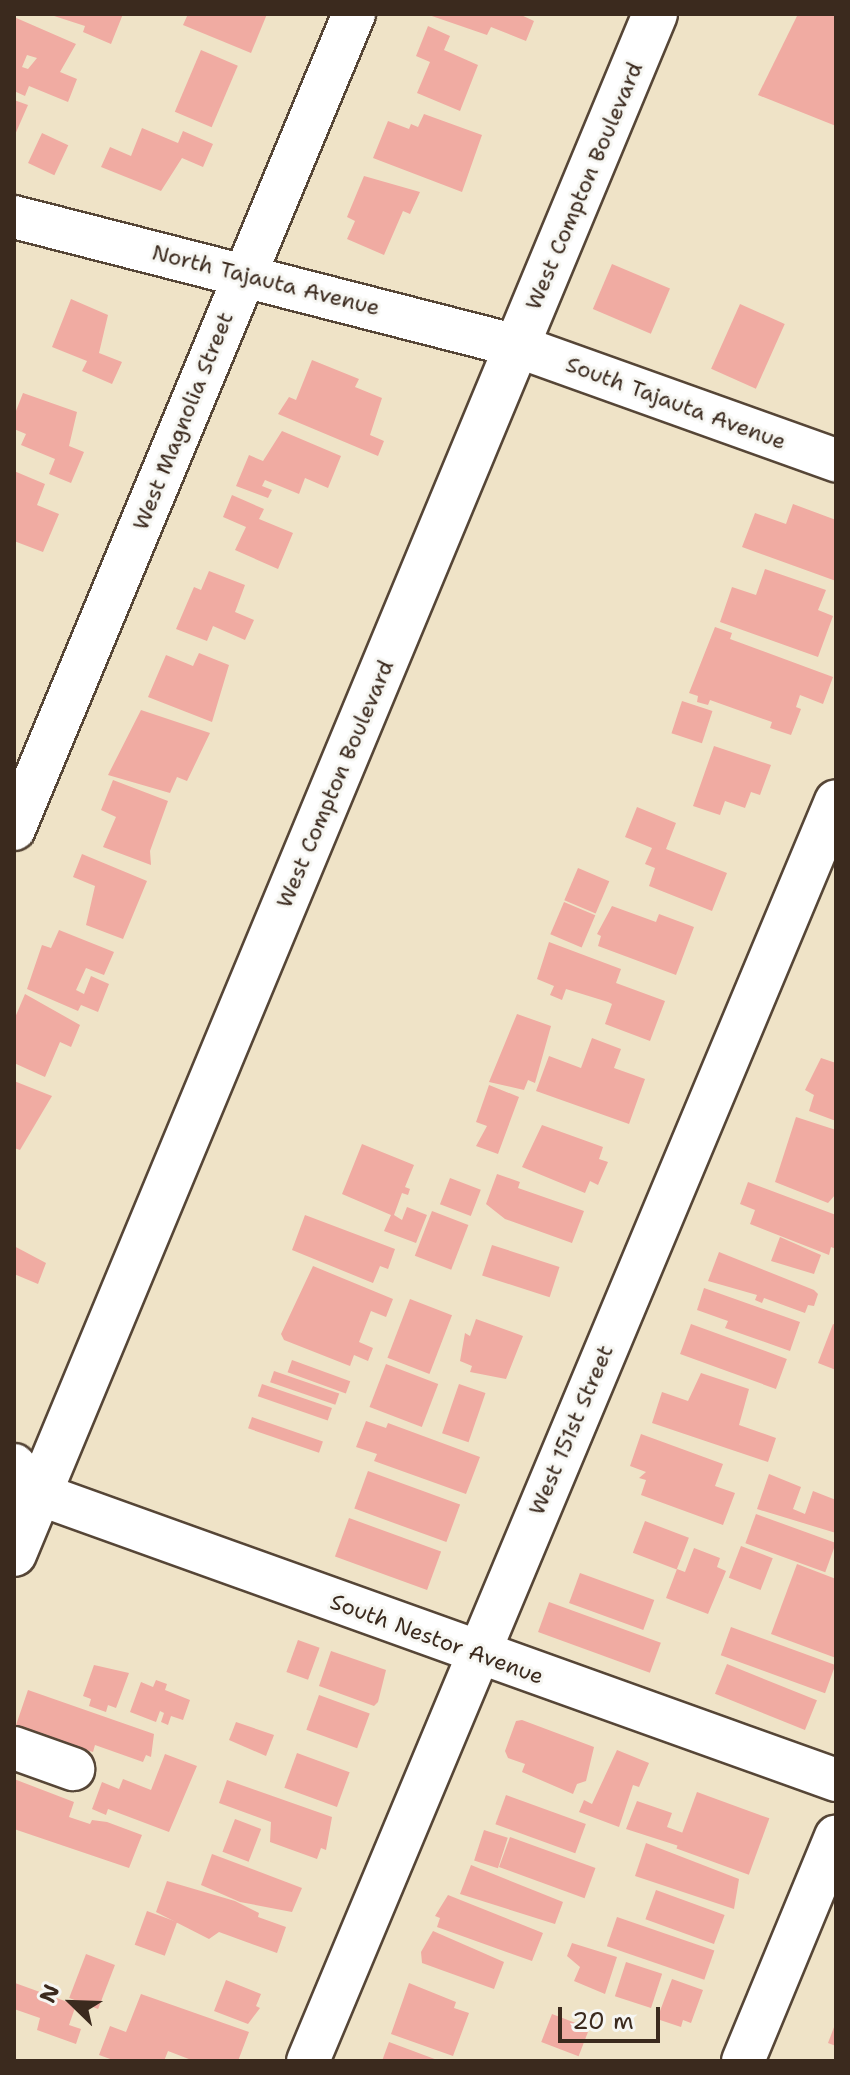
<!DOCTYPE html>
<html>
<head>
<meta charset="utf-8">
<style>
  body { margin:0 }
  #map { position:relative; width:850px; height:2075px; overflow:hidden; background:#efe3c7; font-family:"Shantell Sans",sans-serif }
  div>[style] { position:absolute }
  .building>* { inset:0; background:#f0aba2; transform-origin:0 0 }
  .roads { filter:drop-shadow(2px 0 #564637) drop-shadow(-2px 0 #564637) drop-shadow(0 2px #564637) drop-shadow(0 -2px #564637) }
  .minor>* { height:42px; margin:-21px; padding:0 21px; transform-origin:21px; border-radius:21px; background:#fff }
  .major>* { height:44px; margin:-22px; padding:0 22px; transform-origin:22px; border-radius:22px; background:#fff }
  span { translate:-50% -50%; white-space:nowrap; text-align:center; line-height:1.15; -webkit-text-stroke:6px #f6f6f2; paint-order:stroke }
  .street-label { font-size:22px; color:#3b2a1e }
  .frame { position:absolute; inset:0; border:16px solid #3b2a1e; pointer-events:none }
  .north { position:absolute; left:32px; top:1963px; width:80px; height:80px; -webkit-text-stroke:6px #f6f6f2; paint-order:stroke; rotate:293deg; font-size:22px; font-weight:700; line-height:32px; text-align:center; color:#3b2a1e }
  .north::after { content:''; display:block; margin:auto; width:28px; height:36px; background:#3b2a1e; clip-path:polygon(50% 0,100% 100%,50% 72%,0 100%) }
  .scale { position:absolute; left:558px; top:2007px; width:102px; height:36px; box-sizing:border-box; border:4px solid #3b2a1e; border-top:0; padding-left:10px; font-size:24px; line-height:28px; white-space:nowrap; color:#3b2a1e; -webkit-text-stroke:6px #f6f6f2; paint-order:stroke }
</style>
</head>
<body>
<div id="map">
  <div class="building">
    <div style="clip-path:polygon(48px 14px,123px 14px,111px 44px,83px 32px,85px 26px)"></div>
    <div style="clip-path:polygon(188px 14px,267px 14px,251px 53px,183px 25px)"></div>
    <div style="clip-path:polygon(426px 14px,519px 14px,534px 21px,526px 41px,491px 27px,487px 35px)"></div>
    <div style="clip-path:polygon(798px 14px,836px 14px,836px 126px,758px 95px)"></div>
    <div style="clip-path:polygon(evenodd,14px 17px,76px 44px,60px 72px,77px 79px,68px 102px,29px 86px,25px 96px,14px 91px,14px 17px,27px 55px,37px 58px,28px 69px,22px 67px,27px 55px)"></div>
    <div style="clip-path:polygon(428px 26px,450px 36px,444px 50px,478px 65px,460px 111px,417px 93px,430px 62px,416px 56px)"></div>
    <div style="left:201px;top:50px;width:40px;height:67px;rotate:23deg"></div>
    <div style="clip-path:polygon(14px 100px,28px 105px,14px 137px)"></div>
    <div style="clip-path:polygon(424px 114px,482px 135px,462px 192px,373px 158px,388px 121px,409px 129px,411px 124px,418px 127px)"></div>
    <div style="clip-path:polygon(142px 128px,178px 143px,183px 131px,213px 144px,203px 167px,182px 158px,161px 191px,101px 167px,110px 147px,131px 156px)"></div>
    <div style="left:42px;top:133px;width:29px;height:33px;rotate:25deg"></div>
    <div style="clip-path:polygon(364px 176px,420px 192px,410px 214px,403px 211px,384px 255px,347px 239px,355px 221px,347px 217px)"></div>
    <div style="left:612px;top:264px;width:63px;height:49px;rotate:23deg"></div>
    <div style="clip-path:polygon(71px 299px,108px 315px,99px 353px,122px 362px,112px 384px,82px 371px,87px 361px,52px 347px)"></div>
    <div style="left:740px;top:304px;width:49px;height:71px;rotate:24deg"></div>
    <div style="clip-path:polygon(312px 360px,359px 379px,355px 387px,382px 398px,370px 435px,384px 441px,378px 456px,278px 414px,289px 397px,296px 400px)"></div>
    <div style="clip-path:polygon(23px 393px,77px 412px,69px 446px,84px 452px,71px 483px,49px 474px,55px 459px,21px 445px,26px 434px,14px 429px,14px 416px)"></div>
    <div style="clip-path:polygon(282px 431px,341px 456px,328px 488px,305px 478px,299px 494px,265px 480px,262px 486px,272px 490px,268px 498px,236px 486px,249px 455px,263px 461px)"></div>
    <div style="clip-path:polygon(14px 471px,45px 484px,37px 505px,59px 514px,43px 552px,14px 541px)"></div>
    <div style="clip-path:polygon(232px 495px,264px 509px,259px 519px,293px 533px,278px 569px,235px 550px,246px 527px,223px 517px)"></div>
    <div style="clip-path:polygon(793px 504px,836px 520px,836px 581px,742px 547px,755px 513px,786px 524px)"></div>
    <div style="clip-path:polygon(765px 569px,826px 590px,818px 610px,833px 616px,818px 657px,720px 622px,732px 587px,756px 595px)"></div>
    <div style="clip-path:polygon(209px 571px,245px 585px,235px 612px,254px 620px,245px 640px,213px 626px,207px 641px,176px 629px,194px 587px,201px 590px)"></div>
    <div style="clip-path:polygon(715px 627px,732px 633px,730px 639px,833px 677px,823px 704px,800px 695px,796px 707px,801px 709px,791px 735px,770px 728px,772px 722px,710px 700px,708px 705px,697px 702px,698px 696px,689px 693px)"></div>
    <div style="clip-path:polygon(199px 653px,229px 665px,212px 722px,148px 697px,166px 655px,193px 666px)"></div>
    <div style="left:682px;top:701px;width:32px;height:34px;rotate:18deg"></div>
    <div style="clip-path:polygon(141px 710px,210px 733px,187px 781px,177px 777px,170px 793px,108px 775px)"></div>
    <div style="clip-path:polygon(714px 746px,771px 765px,760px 795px,751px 792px,745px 808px,725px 801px,720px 815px,693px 806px)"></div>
    <div style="clip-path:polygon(113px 780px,168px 801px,150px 851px,151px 865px,103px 847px,116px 817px,101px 810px)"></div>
    <div style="clip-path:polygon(637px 807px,676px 823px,666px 849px,727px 873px,712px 911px,649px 886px,655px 868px,645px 864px,652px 848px,625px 837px)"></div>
    <div style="clip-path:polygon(82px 854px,147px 881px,123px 939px,86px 925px,95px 886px,73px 877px)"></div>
    <div style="left:578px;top:868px;width:34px;height:35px;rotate:23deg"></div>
    <div style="left:564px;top:902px;width:34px;height:35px;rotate:23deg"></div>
    <div style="clip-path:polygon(612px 906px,656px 922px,659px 914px,694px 927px,676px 975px,598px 946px,601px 936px,597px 934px)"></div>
    <div style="clip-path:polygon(59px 930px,114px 952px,104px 975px,86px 968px,76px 990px,84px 994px,91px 976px,109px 984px,98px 1012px,81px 1005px,78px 1011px,27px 989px,42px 945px,51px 948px)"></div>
    <div style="clip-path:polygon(549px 942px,621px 969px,616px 983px,665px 1001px,650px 1041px,605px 1024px,612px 1004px,608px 1002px,566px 989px,562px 1000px,550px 995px,554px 986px,537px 979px)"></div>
    <div style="clip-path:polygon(25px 994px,80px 1025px,71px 1047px,60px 1042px,45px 1077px,14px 1063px,14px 1020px)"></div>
    <div style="clip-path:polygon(517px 1014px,551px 1026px,535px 1083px,528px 1080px,524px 1090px,489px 1082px)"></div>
    <div style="clip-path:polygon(592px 1038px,621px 1049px,614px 1068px,645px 1079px,629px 1124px,536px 1091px,549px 1056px,581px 1068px)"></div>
    <div style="clip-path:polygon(821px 1058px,836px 1063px,836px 1121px,809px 1111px,814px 1095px,805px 1090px)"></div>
    <div style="clip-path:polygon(14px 1081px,52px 1096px,20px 1150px,14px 1148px)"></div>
    <div style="clip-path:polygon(489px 1085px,519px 1097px,498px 1154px,476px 1146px,487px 1126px,476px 1122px)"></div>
    <div style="clip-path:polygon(796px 1117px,836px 1130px,836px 1194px,828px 1203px,775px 1182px)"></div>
    <div style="clip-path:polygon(542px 1125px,603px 1147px,599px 1159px,608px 1162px,598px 1185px,590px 1181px,585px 1193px,522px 1167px)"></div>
    <div style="clip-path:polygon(362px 1144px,414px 1165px,405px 1187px,410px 1189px,408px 1195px,402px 1193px,394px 1215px,402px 1220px,407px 1207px,427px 1215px,416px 1243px,384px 1231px,391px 1215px,342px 1194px)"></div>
    <div style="clip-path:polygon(497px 1174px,520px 1182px,518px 1188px,584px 1211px,572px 1243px,505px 1219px,486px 1204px)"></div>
    <div style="left:450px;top:1178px;width:33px;height:28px;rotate:21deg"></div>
    <div style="clip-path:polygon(748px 1182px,836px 1215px,836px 1249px,831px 1247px,829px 1255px,750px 1224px,755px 1210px,740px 1204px)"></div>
    <div style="left:432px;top:1211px;width:39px;height:48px;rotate:21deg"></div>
    <div style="clip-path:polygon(305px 1215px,395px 1249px,388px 1269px,380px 1266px,373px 1283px,292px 1250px)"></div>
    <div style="clip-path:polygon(780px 1237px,821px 1255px,814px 1274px,771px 1261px)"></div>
    <div style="left:492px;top:1245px;width:71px;height:32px;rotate:18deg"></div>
    <div style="clip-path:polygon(14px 1246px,46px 1263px,38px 1284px,14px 1274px)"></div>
    <div style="clip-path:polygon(719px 1252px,814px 1290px,818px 1294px,814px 1306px,808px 1305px,805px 1313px,764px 1298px,762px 1303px,755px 1300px,757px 1295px,708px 1281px)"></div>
    <div style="clip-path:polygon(313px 1266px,393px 1299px,386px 1317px,371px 1311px,359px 1342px,373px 1348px,368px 1361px,354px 1355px,350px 1366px,284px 1340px,281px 1334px)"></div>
    <div style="clip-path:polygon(704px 1288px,800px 1322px,790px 1351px,725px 1328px,728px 1321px,697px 1310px)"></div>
    <div style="left:410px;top:1299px;width:45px;height:63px;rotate:21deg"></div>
    <div style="clip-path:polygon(476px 1319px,523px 1336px,506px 1379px,470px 1372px,472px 1366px,460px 1361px,465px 1333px,470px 1336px)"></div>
    <div style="left:691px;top:1324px;width:102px;height:32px;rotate:20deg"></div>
    <div style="clip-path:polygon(833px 1324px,836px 1325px,836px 1370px,818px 1363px)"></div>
    <div style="left:292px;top:1360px;width:62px;height:13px;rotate:20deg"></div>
    <div style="left:386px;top:1364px;width:56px;height:46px;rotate:21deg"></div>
    <div style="left:274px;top:1371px;width:69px;height:12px;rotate:19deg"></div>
    <div style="clip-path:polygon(701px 1373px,749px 1389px,739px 1425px,776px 1438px,768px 1462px,652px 1423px,662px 1392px,688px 1401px)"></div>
    <div style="left:262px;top:1384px;width:74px;height:13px;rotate:19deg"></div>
    <div style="left:459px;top:1384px;width:28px;height:52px;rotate:19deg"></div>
    <div style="left:252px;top:1417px;width:75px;height:12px;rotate:19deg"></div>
    <div style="clip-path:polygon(366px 1421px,386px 1428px,388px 1423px,480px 1457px,466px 1494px,374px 1461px,377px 1454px,356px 1447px)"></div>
    <div style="clip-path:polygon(641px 1434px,723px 1464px,715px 1486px,735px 1493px,723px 1525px,641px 1495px,646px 1480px,639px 1478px,646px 1472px,630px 1466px)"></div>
    <div style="left:368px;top:1471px;width:98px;height:40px;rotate:20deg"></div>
    <div style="clip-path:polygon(769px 1474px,801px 1487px,793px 1509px,805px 1514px,813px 1491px,836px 1500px,836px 1533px,757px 1509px)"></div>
    <div style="left:756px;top:1514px;width:85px;height:31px;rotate:20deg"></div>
    <div style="left:349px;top:1518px;width:98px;height:41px;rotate:20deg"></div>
    <div style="left:645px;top:1521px;width:47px;height:34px;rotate:21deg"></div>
    <div style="left:741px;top:1546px;width:34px;height:34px;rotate:21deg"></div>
    <div style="clip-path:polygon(694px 1548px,720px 1558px,717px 1567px,726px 1571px,708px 1614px,666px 1598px,677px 1569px,685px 1572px)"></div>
    <div style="clip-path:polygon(797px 1564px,836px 1579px,836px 1658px,771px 1634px)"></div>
    <div style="left:580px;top:1573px;width:79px;height:32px;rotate:20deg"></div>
    <div style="left:549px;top:1602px;width:119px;height:32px;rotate:20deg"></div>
    <div style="left:731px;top:1627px;width:111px;height:30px;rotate:20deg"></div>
    <div style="left:298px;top:1640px;width:23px;height:34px;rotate:20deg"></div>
    <div style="clip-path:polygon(331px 1651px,386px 1670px,378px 1702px,374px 1706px,319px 1686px)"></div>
    <div style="left:727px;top:1664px;width:97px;height:32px;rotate:22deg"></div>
    <div style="clip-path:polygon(94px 1665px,129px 1673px,116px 1708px,108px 1705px,106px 1712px,89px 1706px,91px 1699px,83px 1696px)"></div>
    <div style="clip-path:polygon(156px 1680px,167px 1684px,165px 1690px,190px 1700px,183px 1720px,171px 1716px,168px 1725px,161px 1722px,164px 1713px,160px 1711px,156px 1722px,130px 1712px,141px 1682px,153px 1687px)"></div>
    <div style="clip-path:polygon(28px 1690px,154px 1734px,151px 1757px,146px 1755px,143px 1762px,95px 1745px,93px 1752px,15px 1728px)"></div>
    <div style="left:319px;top:1695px;width:54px;height:37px;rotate:20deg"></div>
    <div style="clip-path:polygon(522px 1720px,594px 1747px,586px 1781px,577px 1784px,573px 1794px,522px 1772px,525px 1764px,508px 1758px,505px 1751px,516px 1721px)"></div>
    <div style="clip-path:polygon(236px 1722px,274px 1735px,266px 1756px,229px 1740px)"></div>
    <div style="clip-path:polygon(617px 1750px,649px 1763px,639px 1787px,633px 1785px,619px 1827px,579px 1812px,584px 1800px,592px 1804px)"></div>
    <div style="left:297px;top:1753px;width:56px;height:37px;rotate:20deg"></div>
    <div style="clip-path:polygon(165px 1754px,197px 1766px,169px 1832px,108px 1809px,106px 1815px,92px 1809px,102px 1782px,119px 1789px,123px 1779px,151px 1790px)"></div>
    <div style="clip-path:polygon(14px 1779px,74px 1802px,69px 1817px,90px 1824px,92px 1820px,107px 1822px,142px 1835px,129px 1868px,14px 1829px)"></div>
    <div style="clip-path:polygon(227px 1780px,332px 1817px,326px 1850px,321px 1848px,317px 1859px,270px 1842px,271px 1822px,219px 1803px)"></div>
    <div style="left:697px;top:1792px;width:77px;height:60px;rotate:20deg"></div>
    <div style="left:506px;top:1795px;width:85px;height:31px;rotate:20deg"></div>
    <div style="clip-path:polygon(637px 1801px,672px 1813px,667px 1827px,686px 1834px,682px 1847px,626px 1829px)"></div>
    <div style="left:235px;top:1819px;width:28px;height:35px;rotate:21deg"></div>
    <div style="left:484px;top:1830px;width:25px;height:32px;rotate:18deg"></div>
    <div style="left:510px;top:1837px;width:91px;height:32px;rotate:20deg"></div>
    <div style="clip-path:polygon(646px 1843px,739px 1879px,734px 1909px,635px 1876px)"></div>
    <div style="clip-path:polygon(212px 1854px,302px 1888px,292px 1912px,240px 1902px,201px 1885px)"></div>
    <div style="clip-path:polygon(471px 1865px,563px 1902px,555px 1924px,460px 1894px)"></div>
    <div style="clip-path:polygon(167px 1881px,235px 1901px,259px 1913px,258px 1917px,286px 1927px,277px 1953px,219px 1932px,209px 1939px,156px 1912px)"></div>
    <div style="left:656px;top:1890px;width:73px;height:31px;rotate:20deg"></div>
    <div style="clip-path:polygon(448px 1895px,543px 1933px,532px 1961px,437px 1927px,440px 1918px,435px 1916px)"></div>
    <div style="left:147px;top:1911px;width:32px;height:36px;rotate:20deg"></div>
    <div style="left:617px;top:1917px;width:103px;height:31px;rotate:19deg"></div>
    <div style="clip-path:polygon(433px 1931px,504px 1962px,494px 1989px,422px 1963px,421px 1952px)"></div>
    <div style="clip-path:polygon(572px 1943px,617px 1957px,605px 1994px,574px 1981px,580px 1967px,567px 1956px)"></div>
    <div style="left:86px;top:1954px;width:31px;height:47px;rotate:21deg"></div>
    <div style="left:626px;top:1962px;width:38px;height:36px;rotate:18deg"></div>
    <div style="clip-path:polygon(672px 1979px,703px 1990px,691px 2023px,683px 2020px,681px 2027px,657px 2019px)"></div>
    <div style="clip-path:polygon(226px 1980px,261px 1994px,256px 2006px,260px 2008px,248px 2024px,214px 2011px)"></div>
    <div style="clip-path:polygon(15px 1983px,76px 2005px,69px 2025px,81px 2029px,76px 2044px,37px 2030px,40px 2018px,14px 2009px)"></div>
    <div style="clip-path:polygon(409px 1983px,456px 2002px,454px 2008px,469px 2013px,453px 2056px,391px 2034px)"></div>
    <div style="clip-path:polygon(141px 1994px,249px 2032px,238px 2061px,194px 2061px,168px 2051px,164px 2061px,116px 2061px,99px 2055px,110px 2026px,126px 2032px)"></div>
    <div style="left:552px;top:2014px;width:40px;height:30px;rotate:21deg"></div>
    <div style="clip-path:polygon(836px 2022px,836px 2046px,828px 2043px)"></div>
    <div style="clip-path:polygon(389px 2042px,440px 2061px,382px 2061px)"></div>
  </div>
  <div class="roads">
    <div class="minor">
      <div style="left:14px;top:217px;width:519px;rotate:14.38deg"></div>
      <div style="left:517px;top:346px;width:339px;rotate:19.7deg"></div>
      <div style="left:14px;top:829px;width:883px;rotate:-67.36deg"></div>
      <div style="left:14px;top:1465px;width:38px;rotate:49deg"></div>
      <div style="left:39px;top:1494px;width:847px;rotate:19.74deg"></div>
      <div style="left:14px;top:1748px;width:63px;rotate:19.6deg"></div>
      <div style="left:308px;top:2061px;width:1366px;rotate:-67.26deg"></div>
      <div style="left:743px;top:2061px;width:243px;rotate:-67.5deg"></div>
    </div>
    <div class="major">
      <div style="left:14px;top:1554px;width:1668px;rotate:-67.4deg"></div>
    </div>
  </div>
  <div class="street-label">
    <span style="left:584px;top:186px;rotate:-67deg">West Compton Boulevard</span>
    <span style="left:266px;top:280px;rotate:14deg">North Tajauta Avenue</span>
    <span style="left:676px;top:403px;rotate:20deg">South Tajauta Avenue</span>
    <span style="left:183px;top:421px;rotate:-68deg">West Magnolia Street</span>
    <span style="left:335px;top:784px;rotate:-67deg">West Compton Boulevard</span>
    <span style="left:571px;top:1430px;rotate:-67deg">West 151st Street</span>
    <span style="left:437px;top:1639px;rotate:20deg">South Nestor Avenue</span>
  </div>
  <div class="frame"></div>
  <div class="north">N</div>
  <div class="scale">20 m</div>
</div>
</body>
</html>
